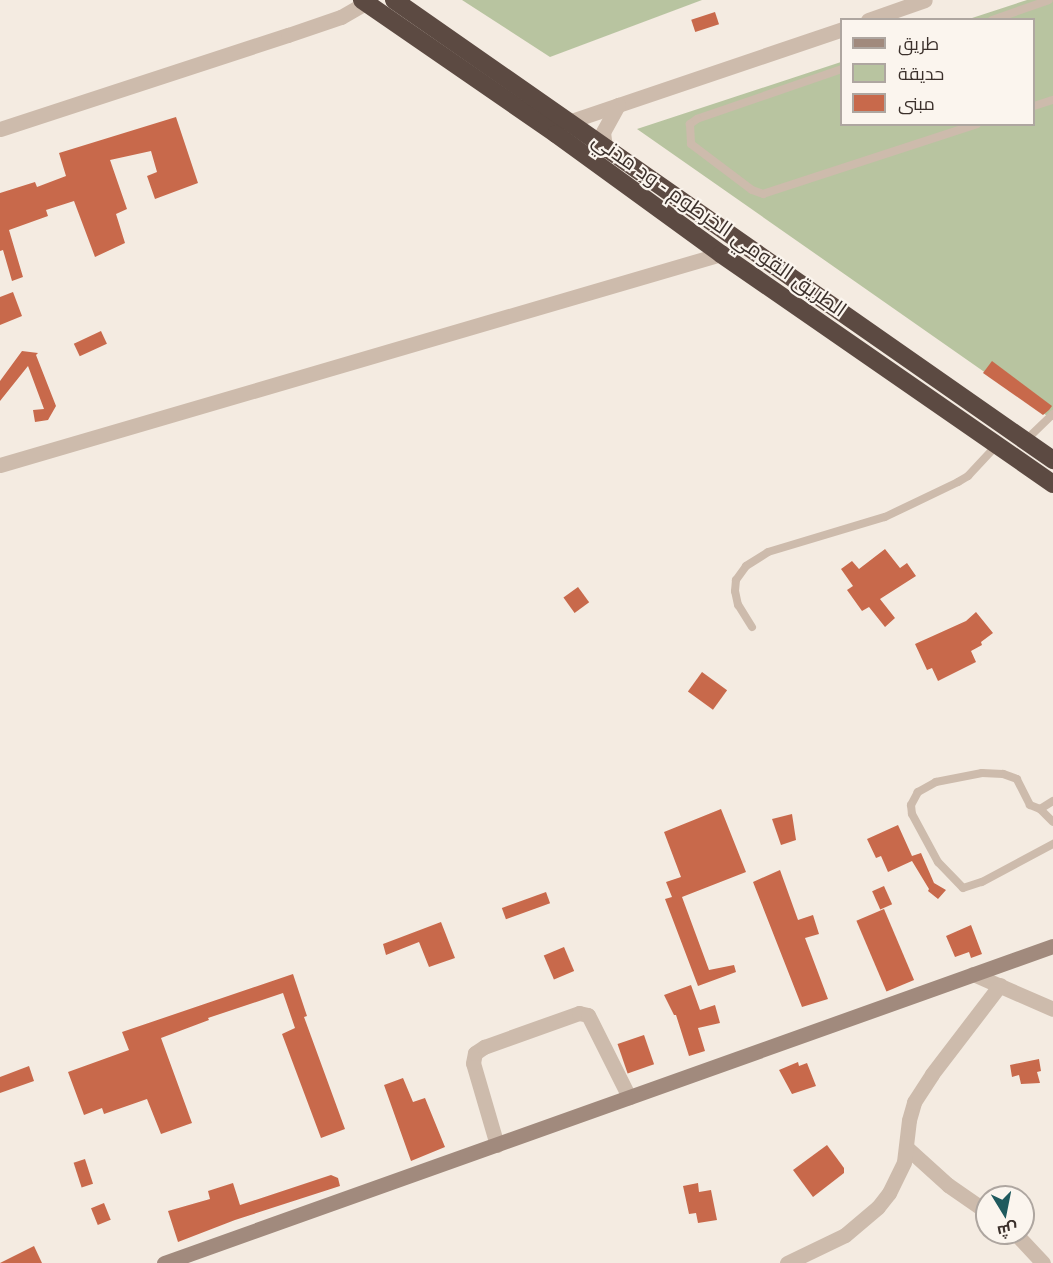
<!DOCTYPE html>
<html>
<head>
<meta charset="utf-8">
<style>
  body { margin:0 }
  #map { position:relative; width:1053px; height:1263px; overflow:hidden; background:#f4ebe1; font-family:"Open Sans",Cairo,sans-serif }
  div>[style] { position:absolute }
  .green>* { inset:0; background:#b8c4a0 }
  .building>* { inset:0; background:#c8694b; transform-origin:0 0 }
  .lane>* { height:8px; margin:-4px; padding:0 4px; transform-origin:4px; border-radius:4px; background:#cdbbac }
  .street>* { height:15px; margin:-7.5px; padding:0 7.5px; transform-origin:7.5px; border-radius:7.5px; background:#cdbbac }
  .secondary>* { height:15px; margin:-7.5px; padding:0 7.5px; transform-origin:7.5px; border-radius:7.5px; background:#a18a7d }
  .highway>* { height:18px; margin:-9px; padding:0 9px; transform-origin:9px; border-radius:9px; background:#5c4a42 }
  span { translate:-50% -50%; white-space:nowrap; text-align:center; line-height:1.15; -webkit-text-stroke:4.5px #fbf5ee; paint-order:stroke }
  .street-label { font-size:21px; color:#3b302b }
  .legend { position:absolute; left:840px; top:18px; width:195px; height:108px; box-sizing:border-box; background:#fbf5ee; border:2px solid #aea6a0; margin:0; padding:8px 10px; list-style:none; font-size:18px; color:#3b302b }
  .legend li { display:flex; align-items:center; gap:12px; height:30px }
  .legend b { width:30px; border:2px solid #aea6a0 }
  .north { position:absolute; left:975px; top:1185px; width:60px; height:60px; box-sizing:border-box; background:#fbf5ee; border:2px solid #aea6a0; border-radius:50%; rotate:170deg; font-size:16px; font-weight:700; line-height:24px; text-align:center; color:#3b302b }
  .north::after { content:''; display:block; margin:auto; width:21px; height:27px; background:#1f5a5e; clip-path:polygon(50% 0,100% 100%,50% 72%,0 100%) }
</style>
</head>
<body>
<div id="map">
  <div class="green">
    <div style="clip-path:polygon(462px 0,702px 0,550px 57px)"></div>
    <div style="clip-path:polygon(1027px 0,1053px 0,1053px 420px,637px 129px,841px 62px,842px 124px,1034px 124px,1034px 20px,969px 19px)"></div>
  </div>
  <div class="building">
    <div style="left:715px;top:12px;width:13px;height:25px;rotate:72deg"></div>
    <div style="clip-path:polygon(176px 117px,198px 183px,155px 199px,147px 176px,157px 172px,151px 151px,110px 160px,127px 209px,116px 214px,125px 243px,95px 257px,74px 201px,46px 210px,48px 216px,9px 230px,23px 277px,12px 281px,3px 250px,0 251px,0 193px,35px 182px,37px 187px,66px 176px,59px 153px)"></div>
    <div style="clip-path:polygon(13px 292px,22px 316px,0 325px,0 297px)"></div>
    <div style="left:101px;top:331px;width:14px;height:30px;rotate:65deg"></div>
    <div style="clip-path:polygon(22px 351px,38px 353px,36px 355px,56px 406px,48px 420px,35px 422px,33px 410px,44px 409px,28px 366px,0 401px,0 381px)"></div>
    <div style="clip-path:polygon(992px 361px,1052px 406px,1049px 410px,1043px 415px,983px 373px)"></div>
    <div style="clip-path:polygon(885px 549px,900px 568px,907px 563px,916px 576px,880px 599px,895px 618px,885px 627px,869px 607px,862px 611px,847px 590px,853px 586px,841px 569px,852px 561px,859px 569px)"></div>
    <div style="left:578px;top:587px;width:19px;height:18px;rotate:54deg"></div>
    <div style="clip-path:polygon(976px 612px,993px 633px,981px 642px,982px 645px,971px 651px,976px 662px,938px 681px,932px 668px,927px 670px,915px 644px,966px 621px)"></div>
    <div style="left:702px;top:672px;width:31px;height:24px;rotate:36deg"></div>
    <div style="clip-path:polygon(721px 809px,746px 872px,682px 897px,709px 970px,734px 965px,736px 972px,698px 986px,665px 899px,672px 897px,666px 882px,681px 877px,664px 832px)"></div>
    <div style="clip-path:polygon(792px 814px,796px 840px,781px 845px,772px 819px)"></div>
    <div style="clip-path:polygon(898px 825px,912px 856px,921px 853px,934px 883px,946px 890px,938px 899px,928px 891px,929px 889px,912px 861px,888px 872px,881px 856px,876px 858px,867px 839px)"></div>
    <div style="clip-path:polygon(780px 870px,798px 920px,813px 915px,819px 934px,805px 938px,828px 999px,802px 1007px,753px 882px)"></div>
    <div style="left:884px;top:886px;width:20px;height:13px;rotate:66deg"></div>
    <div style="left:546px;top:892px;width:12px;height:47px;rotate:70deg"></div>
    <div style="left:884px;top:909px;width:77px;height:30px;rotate:67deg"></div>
    <div style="clip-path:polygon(441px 922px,455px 958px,429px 967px,419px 942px,386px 955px,383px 944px)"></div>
    <div style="clip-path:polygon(971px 925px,982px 954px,971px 958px,969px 952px,955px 957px,946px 936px)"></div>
    <div style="left:564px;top:947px;width:26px;height:22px;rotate:67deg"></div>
    <div style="clip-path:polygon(293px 974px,307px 1016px,304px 1017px,345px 1129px,321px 1138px,282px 1034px,295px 1028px,283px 993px,208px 1018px,209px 1020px,161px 1038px,192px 1123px,161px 1134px,147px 1099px,104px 1114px,102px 1108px,84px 1115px,68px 1072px,129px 1050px,122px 1032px)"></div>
    <div style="clip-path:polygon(691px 985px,700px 1010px,715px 1005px,720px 1023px,698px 1028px,705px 1051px,689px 1056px,676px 1015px,674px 1015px,664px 995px)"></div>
    <div style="left:644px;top:1035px;width:31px;height:28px;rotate:71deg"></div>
    <div style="clip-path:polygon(1039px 1059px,1041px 1071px,1037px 1072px,1040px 1083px,1021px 1084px,1019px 1075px,1012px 1077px,1010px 1065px)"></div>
    <div style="clip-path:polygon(798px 1062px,799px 1066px,807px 1063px,816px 1086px,792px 1094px,779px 1070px)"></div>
    <div style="clip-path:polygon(29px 1066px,34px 1081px,0 1093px,0 1077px)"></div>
    <div style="clip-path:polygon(403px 1078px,413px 1102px,425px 1098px,445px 1147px,411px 1161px,384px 1085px)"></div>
    <div style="clip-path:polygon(827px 1145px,844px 1168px,844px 1173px,813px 1197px,793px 1170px)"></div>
    <div style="left:85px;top:1159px;width:26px;height:12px;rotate:72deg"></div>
    <div style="clip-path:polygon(331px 1175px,338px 1178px,340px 1186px,235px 1220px,178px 1242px,168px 1211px,210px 1199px,208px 1191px,233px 1183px,240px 1205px)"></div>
    <div style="clip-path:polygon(698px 1183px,699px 1192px,711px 1190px,717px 1220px,698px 1223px,696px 1213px,689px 1214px,683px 1186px)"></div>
    <div style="left:104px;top:1203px;width:18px;height:14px;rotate:68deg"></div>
    <div style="clip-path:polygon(34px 1246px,42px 1263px,0 1263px)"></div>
  </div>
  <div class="lane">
    <div style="left:992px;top:20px;width:60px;rotate:-19.3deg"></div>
    <div style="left:842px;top:69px;width:153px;rotate:161deg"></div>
    <div style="left:697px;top:119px;width:9px;rotate:144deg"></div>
    <div style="left:690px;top:124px;width:20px;rotate:87deg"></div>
    <div style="left:691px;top:144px;width:76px;rotate:37deg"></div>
    <div style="left:752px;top:190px;width:12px;rotate:20deg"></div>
    <div style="left:763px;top:194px;width:225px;rotate:-18.1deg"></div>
    <div style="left:1034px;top:106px;width:20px;rotate:-18deg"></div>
    <div style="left:1026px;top:440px;width:37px;rotate:-44deg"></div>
    <div style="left:752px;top:627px;width:26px;rotate:-122deg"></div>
    <div style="left:738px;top:605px;width:14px;rotate:-102deg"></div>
    <div style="left:735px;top:591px;width:11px;rotate:-85deg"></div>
    <div style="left:736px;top:580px;width:17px;rotate:-54deg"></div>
    <div style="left:746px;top:566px;width:26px;rotate:-32deg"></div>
    <div style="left:768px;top:552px;width:122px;rotate:-16.7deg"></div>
    <div style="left:885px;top:517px;width:81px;rotate:-25.6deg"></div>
    <div style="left:958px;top:482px;width:12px;rotate:-31deg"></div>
    <div style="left:968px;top:476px;width:41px;rotate:-47deg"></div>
    <div style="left:1053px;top:801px;width:15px;rotate:148deg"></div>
    <div style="left:1040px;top:809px;width:18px;rotate:45deg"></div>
    <div style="left:1040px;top:809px;width:11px;rotate:-158deg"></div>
    <div style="left:1030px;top:805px;width:29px;rotate:-117deg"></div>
    <div style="left:1017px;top:779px;width:15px;rotate:-160deg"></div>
    <div style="left:1003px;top:774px;width:21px;rotate:-177deg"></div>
    <div style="left:982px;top:773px;width:47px;rotate:168.9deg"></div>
    <div style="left:936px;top:782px;width:21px;rotate:151deg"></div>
    <div style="left:918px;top:792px;width:15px;rotate:118deg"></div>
    <div style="left:911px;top:805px;width:9px;rotate:84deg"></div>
    <div style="left:912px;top:814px;width:55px;rotate:61.6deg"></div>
    <div style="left:938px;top:862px;width:36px;rotate:46deg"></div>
    <div style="left:963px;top:888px;width:20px;rotate:-18deg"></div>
    <div style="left:982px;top:882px;width:81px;rotate:-28.2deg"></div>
  </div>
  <div class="street">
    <div style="left:868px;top:20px;width:60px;rotate:-19.3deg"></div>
    <div style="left:568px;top:122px;width:289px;rotate:-18.7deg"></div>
    <div style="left:0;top:129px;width:303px;rotate:-18.1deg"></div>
    <div style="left:288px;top:35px;width:56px;rotate:-18.8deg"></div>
    <div style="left:341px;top:17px;width:34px;rotate:-30deg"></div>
    <div style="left:605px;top:148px;width:16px;rotate:-97deg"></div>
    <div style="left:603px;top:132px;width:31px;rotate:-61deg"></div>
    <div style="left:0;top:465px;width:751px;rotate:-16.31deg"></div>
    <div style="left:973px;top:974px;width:87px;rotate:23.6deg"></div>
    <div style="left:497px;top:1145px;width:85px;rotate:-106.3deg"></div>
    <div style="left:473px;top:1063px;width:10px;rotate:-79deg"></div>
    <div style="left:475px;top:1053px;width:11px;rotate:-34deg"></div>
    <div style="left:484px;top:1047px;width:101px;rotate:-19.7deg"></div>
    <div style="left:579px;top:1013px;width:9px;rotate:13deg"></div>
    <div style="left:588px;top:1015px;width:92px;rotate:63.4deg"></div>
    <div style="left:906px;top:1147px;width:57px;rotate:42.1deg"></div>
    <div style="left:948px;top:1185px;width:47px;rotate:34.7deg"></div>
    <div style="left:1015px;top:1233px;width:41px;rotate:47deg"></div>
    <div style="left:787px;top:1263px;width:64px;rotate:-25.8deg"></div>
    <div style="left:845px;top:1235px;width:43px;rotate:-40.3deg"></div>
    <div style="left:878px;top:1207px;width:18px;rotate:-52deg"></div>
    <div style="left:889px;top:1193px;width:34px;rotate:-64deg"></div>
    <div style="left:904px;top:1162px;width:42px;rotate:-83.2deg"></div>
    <div style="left:909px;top:1120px;width:19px;rotate:-74deg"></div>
    <div style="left:914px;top:1102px;width:33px;rotate:-57deg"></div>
    <div style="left:932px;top:1074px;width:112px;rotate:-52.6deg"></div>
  </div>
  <div class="secondary">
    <div style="left:164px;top:1263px;width:944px;rotate:-19.63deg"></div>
  </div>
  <div class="highway">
    <div style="left:362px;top:0;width:236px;rotate:34.6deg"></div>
    <div style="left:556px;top:134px;width:204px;rotate:36deg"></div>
    <div style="left:721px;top:254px;width:404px;rotate:34.7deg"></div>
    <div style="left:394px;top:0;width:804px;rotate:34.92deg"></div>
  </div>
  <div class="street-label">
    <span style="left:720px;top:224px;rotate:35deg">الطريق القومي الخرطوم - ود مدني</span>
  </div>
  <ul class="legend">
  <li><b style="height:8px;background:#a18a7d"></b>طريق</li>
  <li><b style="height:16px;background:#b8c4a0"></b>حديقة</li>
  <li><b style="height:16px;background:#c8694b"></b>مبنى</li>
  </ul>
  <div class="north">ش</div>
</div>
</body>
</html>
